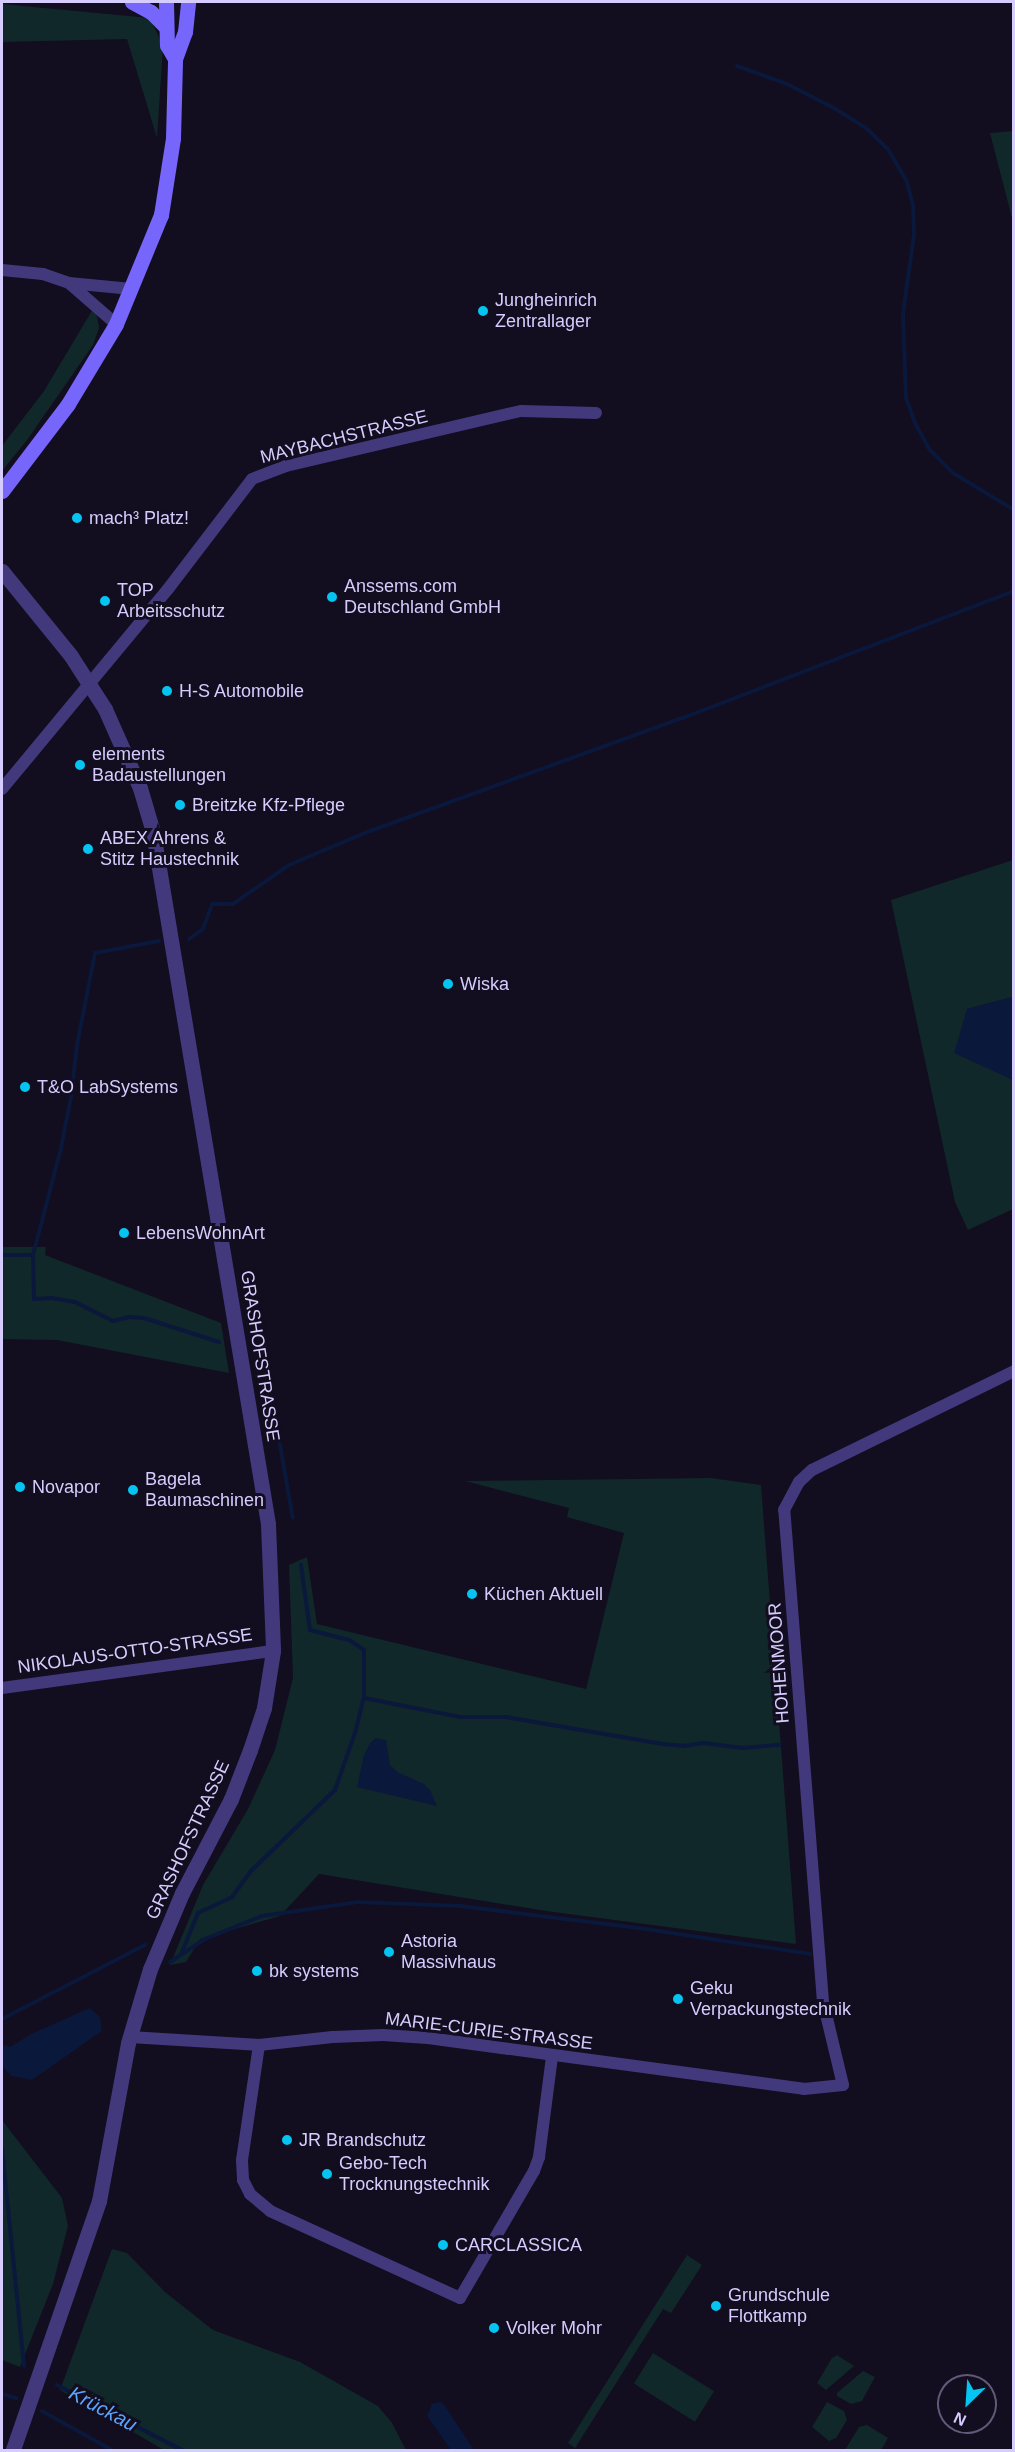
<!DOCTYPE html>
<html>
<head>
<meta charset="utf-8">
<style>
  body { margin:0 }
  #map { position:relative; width:1015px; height:2452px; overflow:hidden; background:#120d1f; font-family:Arial,sans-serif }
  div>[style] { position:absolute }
  .green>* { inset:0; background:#102829; transform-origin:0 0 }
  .water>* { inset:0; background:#0a183b }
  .stream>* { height:4px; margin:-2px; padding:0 2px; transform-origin:2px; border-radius:2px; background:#0a183b }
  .minor>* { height:12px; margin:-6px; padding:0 6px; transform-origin:6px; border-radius:6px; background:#42397d }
  .tertiary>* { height:15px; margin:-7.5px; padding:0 7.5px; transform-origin:7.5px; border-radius:7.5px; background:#42397d }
  .secondary>* { height:15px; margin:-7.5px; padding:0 7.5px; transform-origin:7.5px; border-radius:7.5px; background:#7766fc }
  .dots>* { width:16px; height:16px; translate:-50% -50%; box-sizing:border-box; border:3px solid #120d1f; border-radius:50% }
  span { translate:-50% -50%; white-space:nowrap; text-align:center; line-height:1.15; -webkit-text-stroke:6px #120d1f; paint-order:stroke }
  .poi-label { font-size:18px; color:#d6ccfe }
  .left { translate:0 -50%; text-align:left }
  .street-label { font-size:18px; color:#d6ccfe }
  .water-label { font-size:20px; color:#5da4fb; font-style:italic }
  .frame { position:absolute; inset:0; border:3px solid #d6ccfe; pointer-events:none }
  .north { position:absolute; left:937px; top:2374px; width:60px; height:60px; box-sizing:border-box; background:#120d1f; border:2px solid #605978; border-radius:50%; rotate:205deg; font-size:16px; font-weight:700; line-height:24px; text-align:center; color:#d6ccfe }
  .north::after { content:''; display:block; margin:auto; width:21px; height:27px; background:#05c4f1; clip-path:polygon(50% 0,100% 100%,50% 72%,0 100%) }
</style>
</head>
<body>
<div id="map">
  <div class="green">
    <div style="clip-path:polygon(2px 4px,150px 18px,163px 46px,157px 138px,127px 39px,2px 42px)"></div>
    <div style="clip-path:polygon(1013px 131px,1014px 131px,1013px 222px,990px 133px)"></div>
    <div style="clip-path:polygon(93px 309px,97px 316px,99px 328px,93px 345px,27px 440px,2px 471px,2px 446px,44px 391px)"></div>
    <div style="clip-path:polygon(1013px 860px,1013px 997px,967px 1009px,993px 1070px,1013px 1080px,1013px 1209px,968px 1230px,955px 1202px,891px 900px)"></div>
    <div style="clip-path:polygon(2px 1247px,46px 1247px,45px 1255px,221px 1323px,229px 1373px,57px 1340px,2px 1339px)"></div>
    <div style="clip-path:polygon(711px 1478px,761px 1485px,796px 1944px,546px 1911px,319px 1874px,280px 1916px,200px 1939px,186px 1962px,170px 1965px,203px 1885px,248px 1809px,275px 1750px,293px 1678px,289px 1565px,307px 1557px,317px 1624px,586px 1689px,624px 1533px,567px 1517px,569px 1508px,465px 1481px)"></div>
    <div style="clip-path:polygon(2px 2120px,62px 2198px,68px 2226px,53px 2284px,20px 2367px,2px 2360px)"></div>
    <div style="clip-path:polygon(112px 2249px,127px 2253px,165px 2292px,213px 2330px,300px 2362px,378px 2406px,392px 2423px,406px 2450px,164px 2450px,60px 2390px)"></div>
    <div style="clip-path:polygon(687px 2255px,702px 2265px,671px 2313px,663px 2309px,575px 2448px,568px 2443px)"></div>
    <div style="left:653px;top:2353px;width:72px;height:36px;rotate:32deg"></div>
    <div style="clip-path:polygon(837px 2355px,854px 2366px,826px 2390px,817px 2383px,832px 2358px)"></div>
    <div style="clip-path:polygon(863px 2371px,875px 2377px,862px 2401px,851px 2404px,837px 2396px,837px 2393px)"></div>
    <div style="clip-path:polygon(827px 2402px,844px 2411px,847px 2420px,836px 2438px,829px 2441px,812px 2427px)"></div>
    <div style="clip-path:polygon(867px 2425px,888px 2438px,881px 2450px,845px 2450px,859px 2427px)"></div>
  </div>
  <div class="water">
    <div style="clip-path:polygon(1013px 997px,1014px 997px,1013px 1080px,954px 1053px,967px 1009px)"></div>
    <div style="clip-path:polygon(376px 1738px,386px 1740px,390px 1765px,399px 1773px,424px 1784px,430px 1790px,437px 1806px,357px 1787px,364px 1755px,370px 1743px)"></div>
    <div style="clip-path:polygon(90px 2008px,100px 2017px,102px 2031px,32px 2080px,11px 2076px,2px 2066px,2px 2044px,10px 2047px,33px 2033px)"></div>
    <div style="clip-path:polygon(439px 2402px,443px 2403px,474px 2450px,451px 2450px,427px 2416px,432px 2404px)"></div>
  </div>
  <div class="stream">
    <div style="left:737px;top:66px;width:53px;rotate:19.8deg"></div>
    <div style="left:787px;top:84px;width:53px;rotate:27.1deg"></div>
    <div style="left:834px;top:108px;width:36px;rotate:32deg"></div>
    <div style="left:865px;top:127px;width:32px;rotate:44deg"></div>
    <div style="left:888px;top:149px;width:38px;rotate:60deg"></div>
    <div style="left:907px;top:182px;width:25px;rotate:76deg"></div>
    <div style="left:913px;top:206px;width:29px;rotate:88deg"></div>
    <div style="left:914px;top:235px;width:79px;rotate:98deg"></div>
    <div style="left:903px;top:313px;width:85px;rotate:88deg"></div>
    <div style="left:906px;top:398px;width:29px;rotate:70deg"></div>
    <div style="left:916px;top:425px;width:29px;rotate:61deg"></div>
    <div style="left:930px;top:450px;width:33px;rotate:45deg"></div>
    <div style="left:953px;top:473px;width:71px;rotate:31.2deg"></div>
    <div style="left:189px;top:939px;width:17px;rotate:-36deg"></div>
    <div style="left:203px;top:929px;width:27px;rotate:-70deg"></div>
    <div style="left:212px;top:904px;width:21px"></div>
    <div style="left:233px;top:904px;width:68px;rotate:-34.9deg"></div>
    <div style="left:289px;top:865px;width:88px;rotate:-22.8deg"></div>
    <div style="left:370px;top:831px;width:333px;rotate:-19.9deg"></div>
    <div style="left:683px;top:718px;width:355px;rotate:-21deg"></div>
    <div style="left:2px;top:1255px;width:31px"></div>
    <div style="left:33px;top:1255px;width:44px;rotate:88.7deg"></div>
    <div style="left:34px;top:1299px;width:18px;rotate:-3deg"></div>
    <div style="left:52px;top:1298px;width:23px;rotate:10deg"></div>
    <div style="left:75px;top:1302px;width:42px;rotate:26.6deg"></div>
    <div style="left:113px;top:1321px;width:16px;rotate:-14deg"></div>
    <div style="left:129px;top:1317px;width:15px;rotate:4deg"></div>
    <div style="left:144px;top:1318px;width:79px;rotate:17.7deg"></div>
    <div style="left:33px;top:1255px;width:111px;rotate:-75.3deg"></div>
    <div style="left:61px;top:1148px;width:52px;rotate:-78.9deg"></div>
    <div style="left:71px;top:1097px;width:52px;rotate:-83.4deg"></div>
    <div style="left:77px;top:1045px;width:94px;rotate:-78.9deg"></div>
    <div style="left:95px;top:953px;width:65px;rotate:-10.6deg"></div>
    <div style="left:259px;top:1354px;width:8px;rotate:45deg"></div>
    <div style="left:265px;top:1360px;width:160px;rotate:80deg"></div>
    <div style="left:364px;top:1698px;width:98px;rotate:11.2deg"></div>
    <div style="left:460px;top:1717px;width:46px"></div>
    <div style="left:506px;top:1717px;width:159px;rotate:9.8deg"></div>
    <div style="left:663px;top:1744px;width:21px;rotate:5deg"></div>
    <div style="left:684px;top:1746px;width:19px;rotate:-9deg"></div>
    <div style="left:703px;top:1743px;width:40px;rotate:7.1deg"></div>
    <div style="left:743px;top:1748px;width:37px;rotate:-5deg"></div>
    <div style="left:182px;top:1952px;width:42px;rotate:-67.7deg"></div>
    <div style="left:198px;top:1913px;width:38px;rotate:-25deg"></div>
    <div style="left:232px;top:1897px;width:32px;rotate:-54deg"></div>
    <div style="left:251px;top:1871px;width:117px;rotate:-44deg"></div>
    <div style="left:335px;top:1790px;width:60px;rotate:-70.7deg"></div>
    <div style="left:355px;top:1733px;width:36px;rotate:-76deg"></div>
    <div style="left:364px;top:1698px;width:48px;rotate:-90deg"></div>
    <div style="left:364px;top:1650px;width:18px;rotate:-146deg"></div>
    <div style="left:349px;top:1640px;width:40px;rotate:-165.6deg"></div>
    <div style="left:310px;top:1630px;width:66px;rotate:-97.9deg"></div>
    <div style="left:170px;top:1962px;width:42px;rotate:-33.3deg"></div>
    <div style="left:205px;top:1939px;width:61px;rotate:-22deg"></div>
    <div style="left:262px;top:1916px;width:97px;rotate:-8.3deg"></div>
    <div style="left:358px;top:1902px;width:102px;rotate:2.2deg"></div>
    <div style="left:460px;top:1906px;width:180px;rotate:7deg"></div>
    <div style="left:639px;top:1928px;width:173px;rotate:8.6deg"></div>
    <div style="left:2px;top:2019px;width:161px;rotate:-27.4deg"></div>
    <div style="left:2px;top:2149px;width:218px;rotate:84.2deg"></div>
    <div style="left:57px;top:2385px;width:141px;rotate:27.5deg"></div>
    <div style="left:2px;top:2394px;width:15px;rotate:16deg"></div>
    <div style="left:42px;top:2411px;width:80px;rotate:29.1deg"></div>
  </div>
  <div class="minor">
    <div style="left:2px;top:270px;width:41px;rotate:5.6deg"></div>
    <div style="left:43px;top:274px;width:28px;rotate:19deg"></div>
    <div style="left:69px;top:283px;width:63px;rotate:5.4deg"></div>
    <div style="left:69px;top:283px;width:62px;rotate:41.1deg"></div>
    <div style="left:2px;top:789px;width:260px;rotate:-50.3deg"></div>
    <div style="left:168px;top:589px;width:138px;rotate:-52.6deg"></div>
    <div style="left:252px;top:479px;width:36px;rotate:-21deg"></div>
    <div style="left:286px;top:466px;width:241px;rotate:-13.2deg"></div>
    <div style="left:521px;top:411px;width:75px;rotate:1.5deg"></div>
    <div style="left:2px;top:1688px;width:274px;rotate:-7.8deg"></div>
    <div style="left:130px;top:2037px;width:129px;rotate:3.5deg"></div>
    <div style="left:259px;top:2045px;width:74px;rotate:-6.2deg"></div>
    <div style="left:333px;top:2037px;width:50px;rotate:-2.3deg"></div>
    <div style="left:383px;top:2035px;width:45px;rotate:3.8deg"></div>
    <div style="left:428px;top:2038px;width:379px;rotate:7.7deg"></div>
    <div style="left:804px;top:2089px;width:39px;rotate:-6deg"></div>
    <div style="left:843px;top:2085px;width:85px;rotate:-103.5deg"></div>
    <div style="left:823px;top:2002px;width:494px;rotate:-94.5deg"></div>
    <div style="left:784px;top:1510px;width:32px;rotate:-62deg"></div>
    <div style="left:799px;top:1482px;width:18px;rotate:-43deg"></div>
    <div style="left:812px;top:1470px;width:225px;rotate:-26.1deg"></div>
    <div style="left:259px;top:2045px;width:116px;rotate:98.4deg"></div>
    <div style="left:242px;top:2160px;width:20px;rotate:87deg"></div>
    <div style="left:243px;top:2180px;width:16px;rotate:63deg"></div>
    <div style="left:250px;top:2194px;width:26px;rotate:40deg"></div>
    <div style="left:270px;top:2211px;width:209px;rotate:24.6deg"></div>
    <div style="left:460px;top:2298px;width:147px;rotate:-59.8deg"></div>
    <div style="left:534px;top:2171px;width:15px;rotate:-70deg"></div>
    <div style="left:539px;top:2157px;width:101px;rotate:-82.6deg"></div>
  </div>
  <div class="tertiary">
    <div style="left:2px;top:571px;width:109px;rotate:50.9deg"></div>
    <div style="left:71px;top:656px;width:63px;rotate:57.3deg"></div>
    <div style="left:105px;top:709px;width:86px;rotate:66.1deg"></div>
    <div style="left:140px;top:788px;width:46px;rotate:73.5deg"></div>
    <div style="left:153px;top:832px;width:701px;rotate:80.56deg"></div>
    <div style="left:268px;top:1524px;width:127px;rotate:87.7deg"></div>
    <div style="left:273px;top:1651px;width:58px;rotate:99deg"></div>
    <div style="left:264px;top:1708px;width:44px;rotate:108.4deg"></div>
    <div style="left:250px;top:1750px;width:53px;rotate:111.2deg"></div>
    <div style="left:231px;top:1799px;width:106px;rotate:117.5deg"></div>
    <div style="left:182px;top:1893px;width:82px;rotate:112.8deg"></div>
    <div style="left:150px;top:1969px;width:77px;rotate:106.6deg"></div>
    <div style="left:128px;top:2043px;width:161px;rotate:100.4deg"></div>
    <div style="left:99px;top:2201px;width:263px;rotate:109.1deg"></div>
  </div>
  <div class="secondary">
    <div style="left:132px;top:2px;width:21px;rotate:28deg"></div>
    <div style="left:151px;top:12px;width:21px;rotate:45deg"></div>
    <div style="left:166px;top:2px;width:43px;rotate:88.7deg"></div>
    <div style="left:167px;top:45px;width:16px;rotate:60deg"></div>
    <div style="left:2px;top:491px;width:109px;rotate:-52.8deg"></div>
    <div style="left:68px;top:404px;width:93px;rotate:-59deg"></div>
    <div style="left:116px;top:324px;width:118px;rotate:-67.6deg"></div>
    <div style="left:161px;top:215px;width:78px;rotate:-81.1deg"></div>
    <div style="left:173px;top:138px;width:79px;rotate:-88.5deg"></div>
    <div style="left:175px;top:59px;width:29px;rotate:-70deg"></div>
    <div style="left:185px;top:32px;width:30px;rotate:-84deg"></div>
  </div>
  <div class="dots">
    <div style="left:483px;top:311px;background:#05c4f1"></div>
    <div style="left:77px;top:518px;background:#05c4f1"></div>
    <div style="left:332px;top:597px;background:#05c4f1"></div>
    <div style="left:105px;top:601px;background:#05c4f1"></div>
    <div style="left:167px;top:691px;background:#05c4f1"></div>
    <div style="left:80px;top:765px;background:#05c4f1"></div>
    <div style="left:180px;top:805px;background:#05c4f1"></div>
    <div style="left:88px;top:849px;background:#05c4f1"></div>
    <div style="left:448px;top:984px;background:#05c4f1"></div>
    <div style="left:25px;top:1087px;background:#05c4f1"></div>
    <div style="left:124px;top:1233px;background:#05c4f1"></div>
    <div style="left:20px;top:1487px;background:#05c4f1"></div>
    <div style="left:133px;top:1490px;background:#05c4f1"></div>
    <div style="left:472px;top:1594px;background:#05c4f1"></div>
    <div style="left:389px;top:1952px;background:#05c4f1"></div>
    <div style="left:257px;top:1971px;background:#05c4f1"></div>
    <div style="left:678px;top:1999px;background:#05c4f1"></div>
    <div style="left:287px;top:2140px;background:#05c4f1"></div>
    <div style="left:327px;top:2174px;background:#05c4f1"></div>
    <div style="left:443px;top:2245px;background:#05c4f1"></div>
    <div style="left:716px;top:2306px;background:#05c4f1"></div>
    <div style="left:494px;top:2328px;background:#05c4f1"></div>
  </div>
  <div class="poi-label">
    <span class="left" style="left:495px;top:311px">Jungheinrich<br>Zentrallager</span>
    <span class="left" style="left:89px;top:518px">mach³ Platz!</span>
    <span class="left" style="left:344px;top:597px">Anssems.com<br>Deutschland GmbH</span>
    <span class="left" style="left:117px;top:601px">TOP<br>Arbeitsschutz</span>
    <span class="left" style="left:179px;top:691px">H-S Automobile</span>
    <span class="left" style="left:92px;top:765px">elements<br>Badaustellungen</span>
    <span class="left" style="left:192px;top:805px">Breitzke Kfz-Pflege</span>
    <span class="left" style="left:100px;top:849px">ABEX Ahrens &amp;<br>Stitz Haustechnik</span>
    <span class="left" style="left:460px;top:984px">Wiska</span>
    <span class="left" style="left:37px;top:1087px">T&amp;O LabSystems</span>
    <span class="left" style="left:136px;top:1233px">LebensWohnArt</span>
    <span class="left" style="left:145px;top:1490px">Bagela<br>Baumaschinen</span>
    <span class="left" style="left:32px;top:1487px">Novapor</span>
    <span class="left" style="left:484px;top:1594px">Küchen Aktuell</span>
    <span class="left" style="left:401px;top:1952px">Astoria<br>Massivhaus</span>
    <span class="left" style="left:269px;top:1971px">bk systems</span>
    <span class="left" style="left:690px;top:1999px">Geku<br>Verpackungstechnik</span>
    <span class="left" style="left:299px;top:2140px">JR Brandschutz</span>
    <span class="left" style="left:339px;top:2174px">Gebo-Tech<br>Trocknungstechnik</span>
    <span class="left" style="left:455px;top:2245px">CARCLASSICA</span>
    <span class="left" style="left:728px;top:2306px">Grundschule<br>Flottkamp</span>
    <span class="left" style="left:506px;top:2328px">Volker Mohr</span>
  </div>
  <div class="street-label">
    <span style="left:344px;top:437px;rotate:-14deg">MAYBACHSTRASSE</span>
    <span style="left:260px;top:1356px;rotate:81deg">GRASHOFSTRASSE</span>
    <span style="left:135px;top:1651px;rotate:-8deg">NIKOLAUS-OTTO-STRASSE</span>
    <span style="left:779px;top:1663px;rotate:-94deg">HOHENMOOR</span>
    <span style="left:188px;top:1840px;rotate:-65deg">GRASHOFSTRASSE</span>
    <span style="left:489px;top:2031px;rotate:7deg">MARIE-CURIE-STRASSE</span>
  </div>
  <div class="water-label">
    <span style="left:103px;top:2409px;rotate:28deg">Krückau</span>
  </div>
  <div class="frame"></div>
  <div class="north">N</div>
</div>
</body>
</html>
